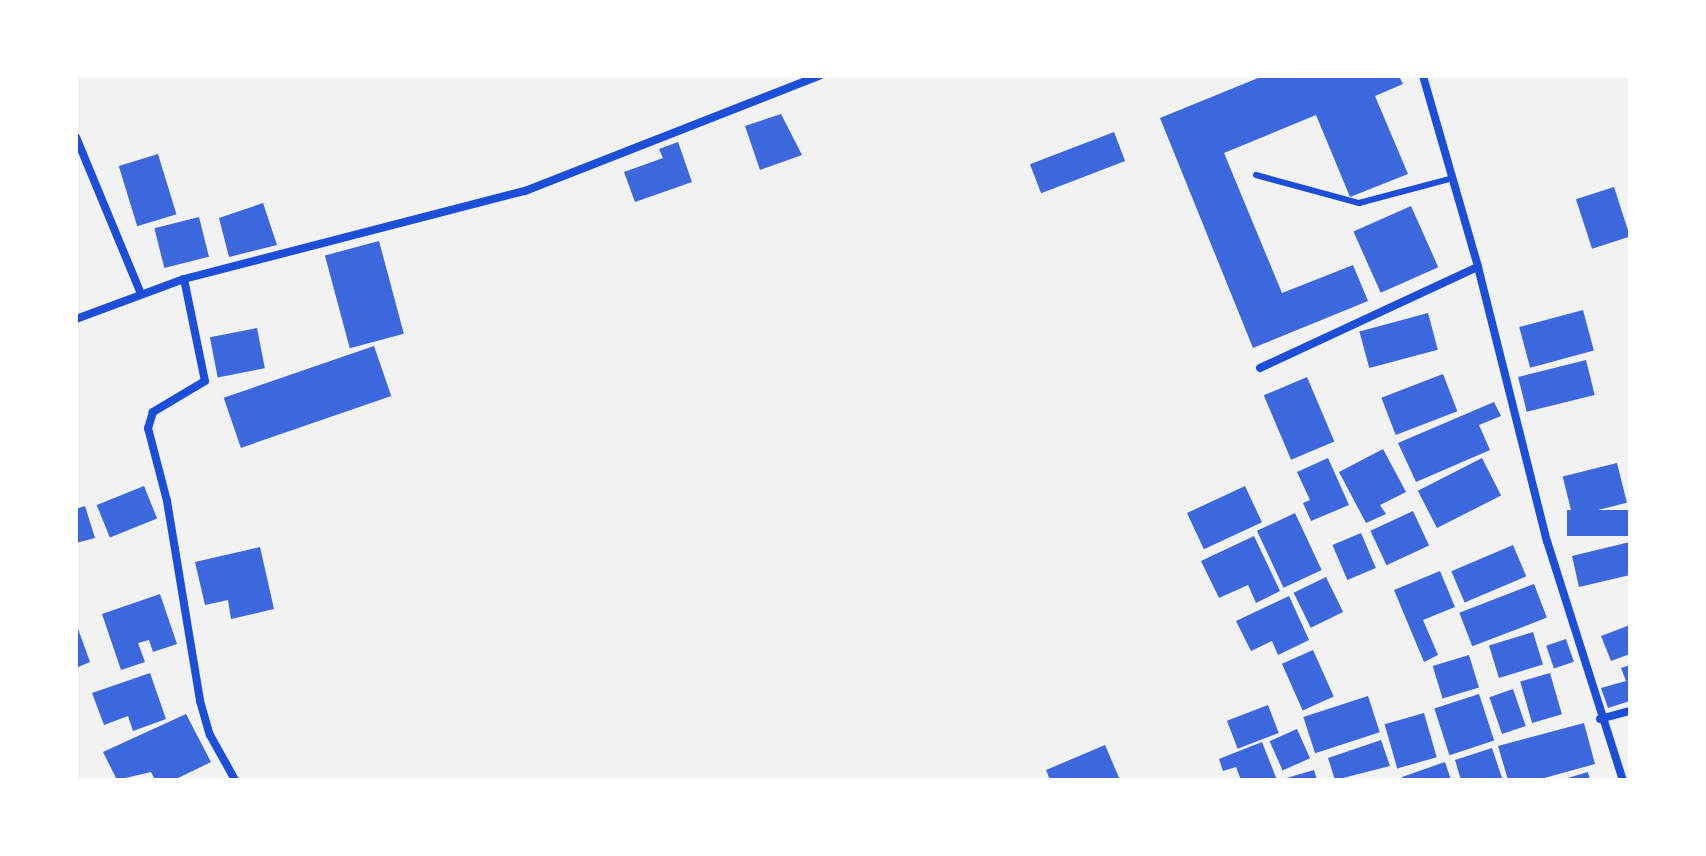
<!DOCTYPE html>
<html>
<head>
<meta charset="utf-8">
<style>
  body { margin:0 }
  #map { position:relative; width:1706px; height:856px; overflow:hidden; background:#f2f2f2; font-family:"Public Sans",sans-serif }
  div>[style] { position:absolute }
  .building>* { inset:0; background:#3d67dc; transform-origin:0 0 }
  .service>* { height:6px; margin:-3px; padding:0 3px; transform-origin:3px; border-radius:3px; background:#1d4ed8 }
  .minor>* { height:8px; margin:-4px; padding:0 4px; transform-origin:4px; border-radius:4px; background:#1d4ed8 }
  span { translate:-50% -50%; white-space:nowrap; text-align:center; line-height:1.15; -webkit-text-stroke:7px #fff; paint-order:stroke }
  .frame { position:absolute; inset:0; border:78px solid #fff; pointer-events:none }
</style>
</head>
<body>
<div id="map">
  <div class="building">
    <div style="clip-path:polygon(1263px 76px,1399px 76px,1403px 84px,1375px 96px,1408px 174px,1350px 197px,1316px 115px,1224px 153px,1282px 293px,1353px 265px,1368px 301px,1253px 348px,1160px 118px)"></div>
    <div style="clip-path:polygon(781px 114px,802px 155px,760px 170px,745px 126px)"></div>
    <div style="left:1114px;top:132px;width:31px;height:90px;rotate:69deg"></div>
    <div style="clip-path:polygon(678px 142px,692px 182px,635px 202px,624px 172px,663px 158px,659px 149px)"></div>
    <div style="left:158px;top:154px;width:63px;height:41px;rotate:73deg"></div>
    <div style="left:1614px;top:187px;width:52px;height:40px;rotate:72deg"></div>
    <div style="clip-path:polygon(263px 203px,277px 245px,229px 257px,219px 218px)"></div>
    <div style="left:1411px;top:206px;width:67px;height:63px;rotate:66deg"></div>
    <div style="left:199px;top:217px;width:41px;height:46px;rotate:76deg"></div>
    <div style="left:379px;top:241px;width:96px;height:56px;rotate:75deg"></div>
    <div style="left:1583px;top:310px;width:42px;height:66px;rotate:75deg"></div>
    <div style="left:1428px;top:313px;width:38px;height:71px;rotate:75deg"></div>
    <div style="left:257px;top:328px;width:41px;height:48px;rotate:79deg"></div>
    <div style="left:374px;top:346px;width:53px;height:159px;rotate:71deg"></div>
    <div style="left:1586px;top:360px;width:36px;height:70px;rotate:76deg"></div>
    <div style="left:1443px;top:374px;width:40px;height:66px;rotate:69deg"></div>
    <div style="left:1307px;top:377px;width:70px;height:47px;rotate:67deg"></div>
    <div style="clip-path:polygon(1494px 402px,1501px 416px,1479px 425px,1490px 450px,1416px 482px,1398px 443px)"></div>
    <div style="clip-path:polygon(1383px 449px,1406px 492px,1380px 505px,1386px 514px,1366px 523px,1339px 472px)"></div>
    <div style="clip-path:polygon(1328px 458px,1349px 505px,1311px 521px,1303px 503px,1310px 500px,1297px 472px)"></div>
    <div style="left:1482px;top:458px;width:42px;height:72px;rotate:63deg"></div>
    <div style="left:1617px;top:463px;width:41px;height:56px;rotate:76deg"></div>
    <div style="left:144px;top:486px;width:35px;height:51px;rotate:68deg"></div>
    <div style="left:1245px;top:486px;width:40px;height:64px;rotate:65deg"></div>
    <div style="clip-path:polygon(85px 506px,95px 538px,76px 543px,76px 509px)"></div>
    <div style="left:1630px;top:510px;width:26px;height:63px;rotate:90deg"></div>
    <div style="left:1413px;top:511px;width:38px;height:47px;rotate:65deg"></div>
    <div style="left:1295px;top:513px;width:63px;height:42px;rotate:65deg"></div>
    <div style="left:1361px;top:533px;width:38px;height:31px;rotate:67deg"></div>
    <div style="clip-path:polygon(1254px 536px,1280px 591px,1256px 603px,1248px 585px,1219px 598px,1201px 561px)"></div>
    <div style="clip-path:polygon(1630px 542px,1630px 575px,1579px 587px,1572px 556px)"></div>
    <div style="left:1513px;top:545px;width:34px;height:67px;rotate:67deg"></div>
    <div style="clip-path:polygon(260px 547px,274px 609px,231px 619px,228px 600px,205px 605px,195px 562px)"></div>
    <div style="clip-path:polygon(1440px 571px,1455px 607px,1423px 620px,1438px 655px,1424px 662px,1394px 590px)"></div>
    <div style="left:1326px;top:577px;width:39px;height:36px;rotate:64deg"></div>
    <div style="left:1534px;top:584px;width:36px;height:80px;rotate:69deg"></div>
    <div style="clip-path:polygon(160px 594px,177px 644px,153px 652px,149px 640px,138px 643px,145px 662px,121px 670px,102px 614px)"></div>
    <div style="clip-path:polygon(1289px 596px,1309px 640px,1278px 655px,1272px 641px,1251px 651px,1236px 621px)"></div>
    <div style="clip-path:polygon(76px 623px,90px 662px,76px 668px)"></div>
    <div style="clip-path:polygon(1630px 625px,1630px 654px,1611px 661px,1601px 636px)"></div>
    <div style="left:1533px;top:632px;width:34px;height:46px;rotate:73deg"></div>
    <div style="left:1566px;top:639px;width:24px;height:21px;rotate:71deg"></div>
    <div style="left:1313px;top:650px;width:51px;height:34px;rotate:66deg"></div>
    <div style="left:1469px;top:655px;width:34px;height:38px;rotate:73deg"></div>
    <div style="clip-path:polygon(1630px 665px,1630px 701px,1608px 708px,1601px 688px,1626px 681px,1621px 668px)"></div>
    <div style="clip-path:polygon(150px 673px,166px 719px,133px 731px,128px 716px,104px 725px,92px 693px)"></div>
    <div style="left:1550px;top:673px;width:43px;height:31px;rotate:74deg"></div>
    <div style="left:1513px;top:689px;width:39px;height:25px;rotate:71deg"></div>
    <div style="left:1479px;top:694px;width:49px;height:47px;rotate:72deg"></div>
    <div style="left:1368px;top:696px;width:38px;height:68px;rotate:72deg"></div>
    <div style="left:1268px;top:705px;width:30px;height:44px;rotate:69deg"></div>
    <div style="left:1424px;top:713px;width:46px;height:41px;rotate:74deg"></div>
    <div style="clip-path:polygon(186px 714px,211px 762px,174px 780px,155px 780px,151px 772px,117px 780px,103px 752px)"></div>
    <div style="clip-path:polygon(1584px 723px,1595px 764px,1537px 780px,1508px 780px,1498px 746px)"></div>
    <div style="left:1297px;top:729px;width:32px;height:30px;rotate:66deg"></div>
    <div style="clip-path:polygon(1381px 740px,1390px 766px,1335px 780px,1328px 758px)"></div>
    <div style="clip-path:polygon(1262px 742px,1277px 780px,1241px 780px,1236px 767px,1223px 771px,1219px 759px)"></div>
    <div style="clip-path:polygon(1105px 745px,1120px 780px,1050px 780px,1046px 770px)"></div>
    <div style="clip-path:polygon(1492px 748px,1502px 778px,1461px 780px,1455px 760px)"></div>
    <div style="clip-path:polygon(1445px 762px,1451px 780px,1403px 780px,1402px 777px)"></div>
    <div style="clip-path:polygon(1314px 770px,1317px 780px,1283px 780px,1283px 779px)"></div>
    <div style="clip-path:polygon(1588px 772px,1590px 780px,1564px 780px,1564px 779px)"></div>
  </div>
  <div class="service">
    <div style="left:1256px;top:175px;width:107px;rotate:15.2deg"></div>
    <div style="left:1359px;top:203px;width:97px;rotate:-14.9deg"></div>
  </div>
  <div class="minor">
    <div style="left:1423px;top:76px;width:199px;rotate:73.9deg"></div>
    <div style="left:1478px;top:267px;width:283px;rotate:75.9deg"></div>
    <div style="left:1547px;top:541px;width:251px;rotate:72.4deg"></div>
    <div style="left:76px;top:137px;width:170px;rotate:67.5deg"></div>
    <div style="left:184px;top:279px;width:104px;rotate:78.4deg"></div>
    <div style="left:205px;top:381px;width:61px;rotate:149.2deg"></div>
    <div style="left:153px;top:412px;width:17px;rotate:107deg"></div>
    <div style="left:148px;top:428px;width:75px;rotate:75.4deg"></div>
    <div style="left:167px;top:501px;width:203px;rotate:80.6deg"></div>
    <div style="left:200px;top:701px;width:35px;rotate:74deg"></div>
    <div style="left:210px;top:735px;width:51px;rotate:60.9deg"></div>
    <div style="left:76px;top:319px;width:115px;rotate:-20.3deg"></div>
    <div style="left:184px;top:279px;width:352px;rotate:-14.5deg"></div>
    <div style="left:525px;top:191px;width:316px;rotate:-21.4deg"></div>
    <div style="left:1260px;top:368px;width:240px;rotate:-24.9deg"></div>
    <div style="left:1600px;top:719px;width:31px;rotate:-15deg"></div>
  </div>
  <div class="frame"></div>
</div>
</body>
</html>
